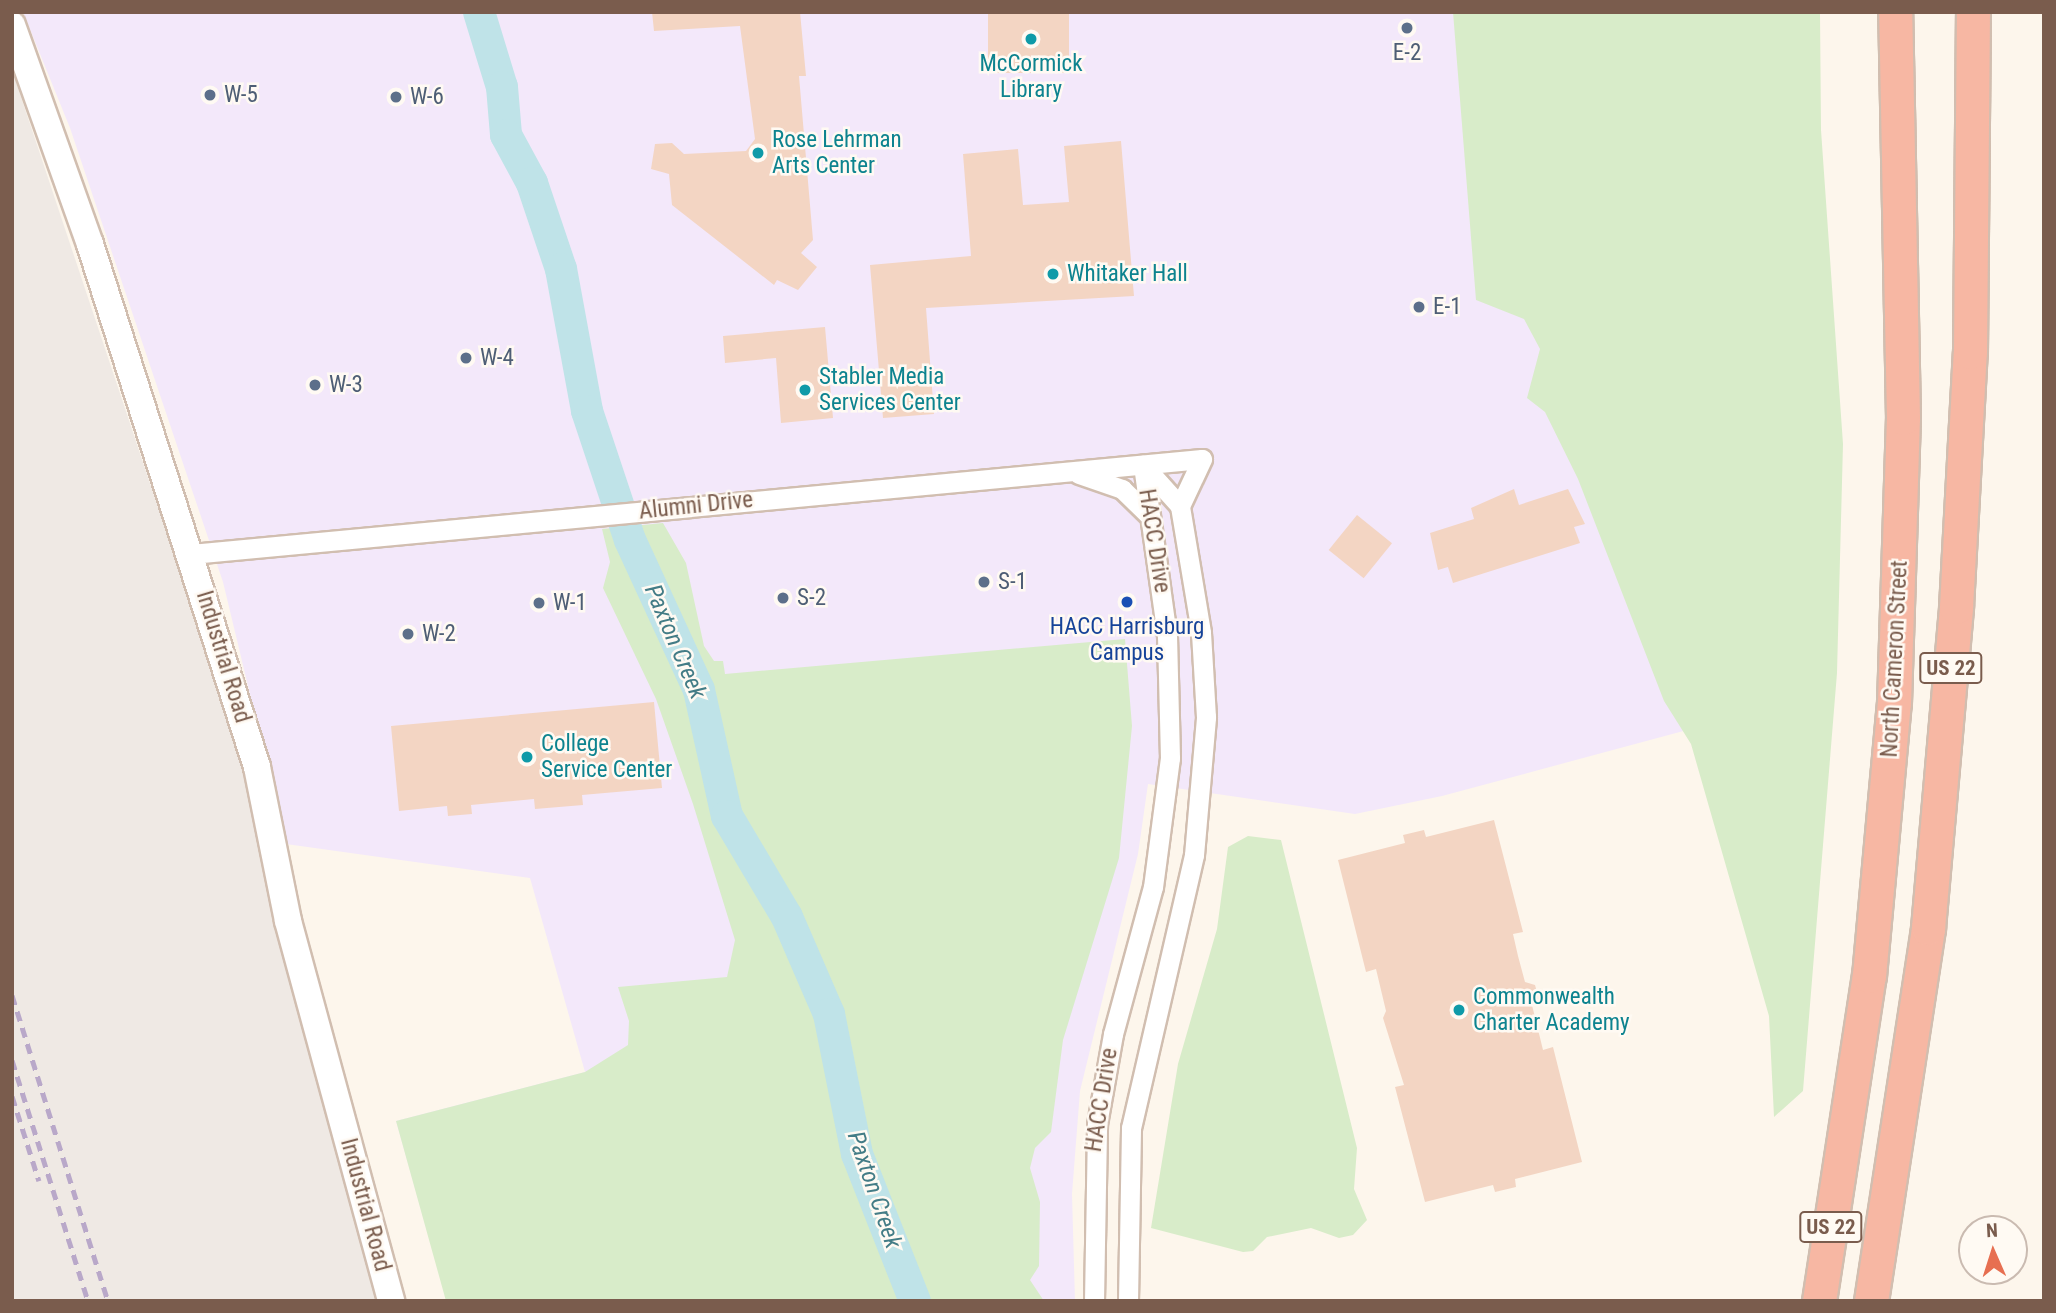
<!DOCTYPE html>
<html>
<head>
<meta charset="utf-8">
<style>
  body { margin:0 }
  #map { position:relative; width:2056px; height:1313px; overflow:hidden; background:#fdf6ec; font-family:"Roboto Condensed",sans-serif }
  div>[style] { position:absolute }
  .industrial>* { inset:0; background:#efe9e4 }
  .education>* { inset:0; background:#f3e8fa }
  .green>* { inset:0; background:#d8ecc9 }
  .river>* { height:32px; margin:-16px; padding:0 16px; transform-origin:16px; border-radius:16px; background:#bfe3e8 }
  .building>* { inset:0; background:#f3d5c3; transform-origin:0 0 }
  .roads { filter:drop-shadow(2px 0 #d1beb0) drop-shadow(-2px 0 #d1beb0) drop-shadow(0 2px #d1beb0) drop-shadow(0 -2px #d1beb0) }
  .street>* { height:19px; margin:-9.5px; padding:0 9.5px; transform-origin:9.5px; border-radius:9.5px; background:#fff }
  .secondary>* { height:26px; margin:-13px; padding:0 13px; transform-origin:13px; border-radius:13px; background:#fff }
  .highway>* { height:33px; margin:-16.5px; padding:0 16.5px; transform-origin:16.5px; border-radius:16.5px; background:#f7b7a3 }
  .rail>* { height:5px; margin-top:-2.5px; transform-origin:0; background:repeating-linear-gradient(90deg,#b9a8c9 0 10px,transparent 0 17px) }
  .dots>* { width:19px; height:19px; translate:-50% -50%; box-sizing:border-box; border:4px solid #fffaf3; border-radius:50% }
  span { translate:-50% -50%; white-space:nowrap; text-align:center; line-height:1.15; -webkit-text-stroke:5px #fffaf3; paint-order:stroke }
  .shield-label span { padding:2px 5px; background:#fffaf3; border:2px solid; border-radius:5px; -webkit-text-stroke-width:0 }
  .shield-label { font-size:21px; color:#7a5c4d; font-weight:700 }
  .service-label { font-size:23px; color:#4e5e75 }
  .left { translate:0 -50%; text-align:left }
  .culture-label { font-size:23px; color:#0d838f }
  .street-label { font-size:23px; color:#7a5c4d }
  .transit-label { font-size:23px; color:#164399 }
  .water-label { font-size:24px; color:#437c86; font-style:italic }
  .frame { position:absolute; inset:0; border:14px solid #7a5c4d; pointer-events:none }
  .north { position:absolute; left:1958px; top:1215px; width:70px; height:70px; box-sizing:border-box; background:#fffaf3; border:2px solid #cabbb1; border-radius:50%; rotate:357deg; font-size:19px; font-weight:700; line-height:28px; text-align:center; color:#7a5c4d }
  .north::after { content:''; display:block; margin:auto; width:24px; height:32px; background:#e76f51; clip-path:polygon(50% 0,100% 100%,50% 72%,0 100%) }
</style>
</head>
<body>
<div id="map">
  <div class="industrial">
    <div style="clip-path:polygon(12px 70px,235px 738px,282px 942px,381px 1301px,12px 1301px)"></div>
  </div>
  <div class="education">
    <div style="clip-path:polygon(23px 12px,1789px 12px,1806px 698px,1442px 796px,1355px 814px,1148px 784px,1138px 854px,1080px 1091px,1072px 1194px,1075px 1301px,447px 1301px,396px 1121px,585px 1072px,530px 878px,286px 844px,223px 582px,70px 128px)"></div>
  </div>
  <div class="green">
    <div style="clip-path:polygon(1453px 12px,1820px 12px,1821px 130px,1843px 444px,1837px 673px,1803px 1091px,1774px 1117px,1769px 1016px,1691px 744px,1664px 701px,1578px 479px,1545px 412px,1527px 398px,1540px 349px,1524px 319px,1476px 300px)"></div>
    <div style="clip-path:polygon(663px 523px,686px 563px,704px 646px,714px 661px,723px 661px,725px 674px,1125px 639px,1132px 726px,1119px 858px,1063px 1040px,1051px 1132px,1035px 1148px,1030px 1168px,1040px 1202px,1039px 1266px,1030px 1280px,1044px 1301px,446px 1301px,396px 1121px,585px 1072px,628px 1045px,629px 1021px,618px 987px,727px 977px,735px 940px,693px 804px,656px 699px,603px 588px,610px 562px,602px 529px)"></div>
    <div style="clip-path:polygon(1248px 836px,1281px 840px,1357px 1148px,1354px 1189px,1367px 1220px,1353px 1235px,1339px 1238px,1311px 1228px,1267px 1237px,1253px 1251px,1243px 1252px,1151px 1228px,1178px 1064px,1217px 929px,1228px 847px)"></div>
  </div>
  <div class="river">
    <div style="left:479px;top:12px;width:78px;rotate:73deg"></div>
    <div style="left:502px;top:87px;width:48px;rotate:85.2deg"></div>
    <div style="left:506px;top:135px;width:55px;rotate:61.6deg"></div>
    <div style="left:532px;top:183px;width:91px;rotate:71.4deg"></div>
    <div style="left:561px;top:269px;width:144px;rotate:79.6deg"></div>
    <div style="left:587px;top:411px;width:136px;rotate:71.6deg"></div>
    <div style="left:630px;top:540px;width:165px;rotate:65.3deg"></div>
    <div style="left:699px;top:690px;width:129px;rotate:77.5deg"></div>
    <div style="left:727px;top:816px;width:117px;rotate:59.3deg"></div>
    <div style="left:787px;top:917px;width:106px;rotate:66.6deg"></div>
    <div style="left:829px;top:1014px;width:143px;rotate:78.7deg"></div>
    <div style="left:857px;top:1154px;width:158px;rotate:68.5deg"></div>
  </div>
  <div class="building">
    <div style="clip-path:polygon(652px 12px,800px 12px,806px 76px,799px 76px,813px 240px,801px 253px,817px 267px,798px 290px,777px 280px,774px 285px,672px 205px,669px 174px,651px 169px,655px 144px,672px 143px,684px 154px,746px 151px,755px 139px,740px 26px,654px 31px)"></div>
    <div style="left:988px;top:12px;width:81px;height:61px"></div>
    <div style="clip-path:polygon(1121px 141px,1134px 296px,926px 308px,934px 414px,883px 418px,870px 265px,971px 256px,963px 154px,1018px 149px,1023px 205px,1069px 202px,1064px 146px)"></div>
    <div style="clip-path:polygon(825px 327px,833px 418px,781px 423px,776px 358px,725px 363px,723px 336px)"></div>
    <div style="clip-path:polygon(1514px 489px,1519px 505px,1568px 489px,1585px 524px,1574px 527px,1580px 543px,1453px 583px,1448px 567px,1438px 570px,1430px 533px,1474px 519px,1471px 508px)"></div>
    <div style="left:1357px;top:515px;width:45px;height:45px;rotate:39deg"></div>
    <div style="clip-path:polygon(654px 702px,662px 788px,582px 795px,583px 805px,535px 809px,534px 799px,471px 805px,472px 814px,448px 816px,447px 806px,399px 811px,391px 726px)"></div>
    <div style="clip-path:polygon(1494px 820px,1523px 932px,1513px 934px,1518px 956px,1525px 982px,1535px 985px,1539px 999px,1532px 1005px,1543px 1050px,1553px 1047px,1582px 1162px,1515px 1179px,1516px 1187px,1495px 1192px,1493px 1185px,1425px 1202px,1395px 1087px,1404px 1085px,1383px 1018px,1386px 1011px,1376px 969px,1366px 972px,1338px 860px,1405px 843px,1403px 835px,1424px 830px,1426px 837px)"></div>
  </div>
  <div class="roads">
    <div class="street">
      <div style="left:1079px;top:474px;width:46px;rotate:19.2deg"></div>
      <div style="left:1122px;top:489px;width:35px;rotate:44deg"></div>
      <div style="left:1180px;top:506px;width:52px;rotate:-64.9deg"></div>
      <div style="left:191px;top:554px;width:1015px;rotate:-5.37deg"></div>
      <div style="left:1094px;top:1301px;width:177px;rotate:-89deg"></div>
      <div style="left:1097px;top:1124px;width:91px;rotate:-79.9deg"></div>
      <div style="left:1113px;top:1034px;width:152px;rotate:-74.8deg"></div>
      <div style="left:1153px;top:887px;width:130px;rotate:-82.5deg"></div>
      <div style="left:1170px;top:758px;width:122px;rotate:-91.4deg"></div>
      <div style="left:1167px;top:636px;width:173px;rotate:-98deg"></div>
      <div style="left:1128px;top:1301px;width:173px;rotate:-89deg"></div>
      <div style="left:1131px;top:1128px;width:280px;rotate:-77deg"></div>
      <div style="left:1194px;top:855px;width:139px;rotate:-85deg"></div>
      <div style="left:1206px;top:717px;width:85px;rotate:-93.4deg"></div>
      <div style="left:1201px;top:632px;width:128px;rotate:-99.5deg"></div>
      <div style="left:1180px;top:506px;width:55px;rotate:-132.1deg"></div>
    </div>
    <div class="secondary">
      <div style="left:12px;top:25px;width:232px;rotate:70.4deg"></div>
      <div style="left:90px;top:244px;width:549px;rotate:72.29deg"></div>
      <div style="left:257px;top:767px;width:157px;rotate:78.6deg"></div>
      <div style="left:288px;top:921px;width:394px;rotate:74.8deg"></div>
    </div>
    <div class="highway">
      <div style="left:1819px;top:1301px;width:329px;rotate:-81.3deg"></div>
      <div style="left:1869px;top:976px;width:274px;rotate:-84.8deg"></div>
      <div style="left:1894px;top:703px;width:285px;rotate:-88.2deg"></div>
      <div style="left:1903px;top:418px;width:406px;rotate:-91.1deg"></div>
      <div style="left:1871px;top:1301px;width:377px;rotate:-81.3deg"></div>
      <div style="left:1928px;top:928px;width:322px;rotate:-85deg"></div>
      <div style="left:1956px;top:607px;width:255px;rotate:-86.9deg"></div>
      <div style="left:1970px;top:352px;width:340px;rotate:-89.5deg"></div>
    </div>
  </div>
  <div class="rail">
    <div style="left:12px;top:995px;width:321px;rotate:72.6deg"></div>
    <div style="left:12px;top:1060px;width:253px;rotate:72.5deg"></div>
    <div style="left:12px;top:1096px;width:89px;rotate:72.4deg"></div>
  </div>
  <div class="dots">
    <div style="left:1407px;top:28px;background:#5c6f8a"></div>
    <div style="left:1031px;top:39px;background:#0f9aa8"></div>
    <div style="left:210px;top:95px;background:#5c6f8a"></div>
    <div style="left:396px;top:97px;background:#5c6f8a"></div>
    <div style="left:758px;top:153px;background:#0f9aa8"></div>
    <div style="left:1053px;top:274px;background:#0f9aa8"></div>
    <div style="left:1419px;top:307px;background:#5c6f8a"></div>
    <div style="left:466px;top:358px;background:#5c6f8a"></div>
    <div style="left:315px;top:385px;background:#5c6f8a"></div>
    <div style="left:805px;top:390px;background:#0f9aa8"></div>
    <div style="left:984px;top:582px;background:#5c6f8a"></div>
    <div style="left:783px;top:598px;background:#5c6f8a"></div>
    <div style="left:1127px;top:602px;background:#1a4fb4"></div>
    <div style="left:539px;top:603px;background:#5c6f8a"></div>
    <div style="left:408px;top:634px;background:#5c6f8a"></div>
    <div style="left:527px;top:757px;background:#0f9aa8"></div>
    <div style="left:1459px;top:1010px;background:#0f9aa8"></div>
  </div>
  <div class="shield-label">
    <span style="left:1951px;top:668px">US 22</span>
    <span style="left:1831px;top:1227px">US 22</span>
  </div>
  <div class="service-label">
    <span style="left:1407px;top:53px">E-2</span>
    <span class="left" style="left:224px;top:95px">W-5</span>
    <span class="left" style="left:410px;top:97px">W-6</span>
    <span class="left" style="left:1433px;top:307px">E-1</span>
    <span class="left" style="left:480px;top:358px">W-4</span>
    <span class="left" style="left:329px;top:385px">W-3</span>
    <span class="left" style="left:998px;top:582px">S-1</span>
    <span class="left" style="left:797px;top:598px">S-2</span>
    <span class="left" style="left:553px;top:603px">W-1</span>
    <span class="left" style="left:422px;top:634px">W-2</span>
  </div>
  <div class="culture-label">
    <span style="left:1031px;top:77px">McCormick<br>Library</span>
    <span class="left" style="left:772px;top:153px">Rose Lehrman<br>Arts Center</span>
    <span class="left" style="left:1067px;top:274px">Whitaker Hall</span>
    <span class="left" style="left:819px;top:390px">Stabler Media<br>Services Center</span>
    <span class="left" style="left:541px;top:757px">College<br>Service Center</span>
    <span class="left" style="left:1473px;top:1010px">Commonwealth<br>Charter Academy</span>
  </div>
  <div class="street-label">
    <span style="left:696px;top:506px;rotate:-6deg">Alumni Drive</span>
    <span style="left:1154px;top:541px;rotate:81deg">HACC Drive</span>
    <span style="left:223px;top:657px;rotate:73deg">Industrial Road</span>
    <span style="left:1895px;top:659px;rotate:-87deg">North Cameron Street</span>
    <span style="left:1102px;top:1100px;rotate:-81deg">HACC Drive</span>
    <span style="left:365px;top:1205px;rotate:75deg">Industrial Road</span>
  </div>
  <div class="transit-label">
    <span style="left:1127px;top:640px">HACC Harrisburg<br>Campus</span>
  </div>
  <div class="water-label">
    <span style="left:675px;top:642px;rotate:67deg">Paxton Creek</span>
    <span style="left:874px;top:1190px;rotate:71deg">Paxton Creek</span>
  </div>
  <div class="frame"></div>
  <div class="north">N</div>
</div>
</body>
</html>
